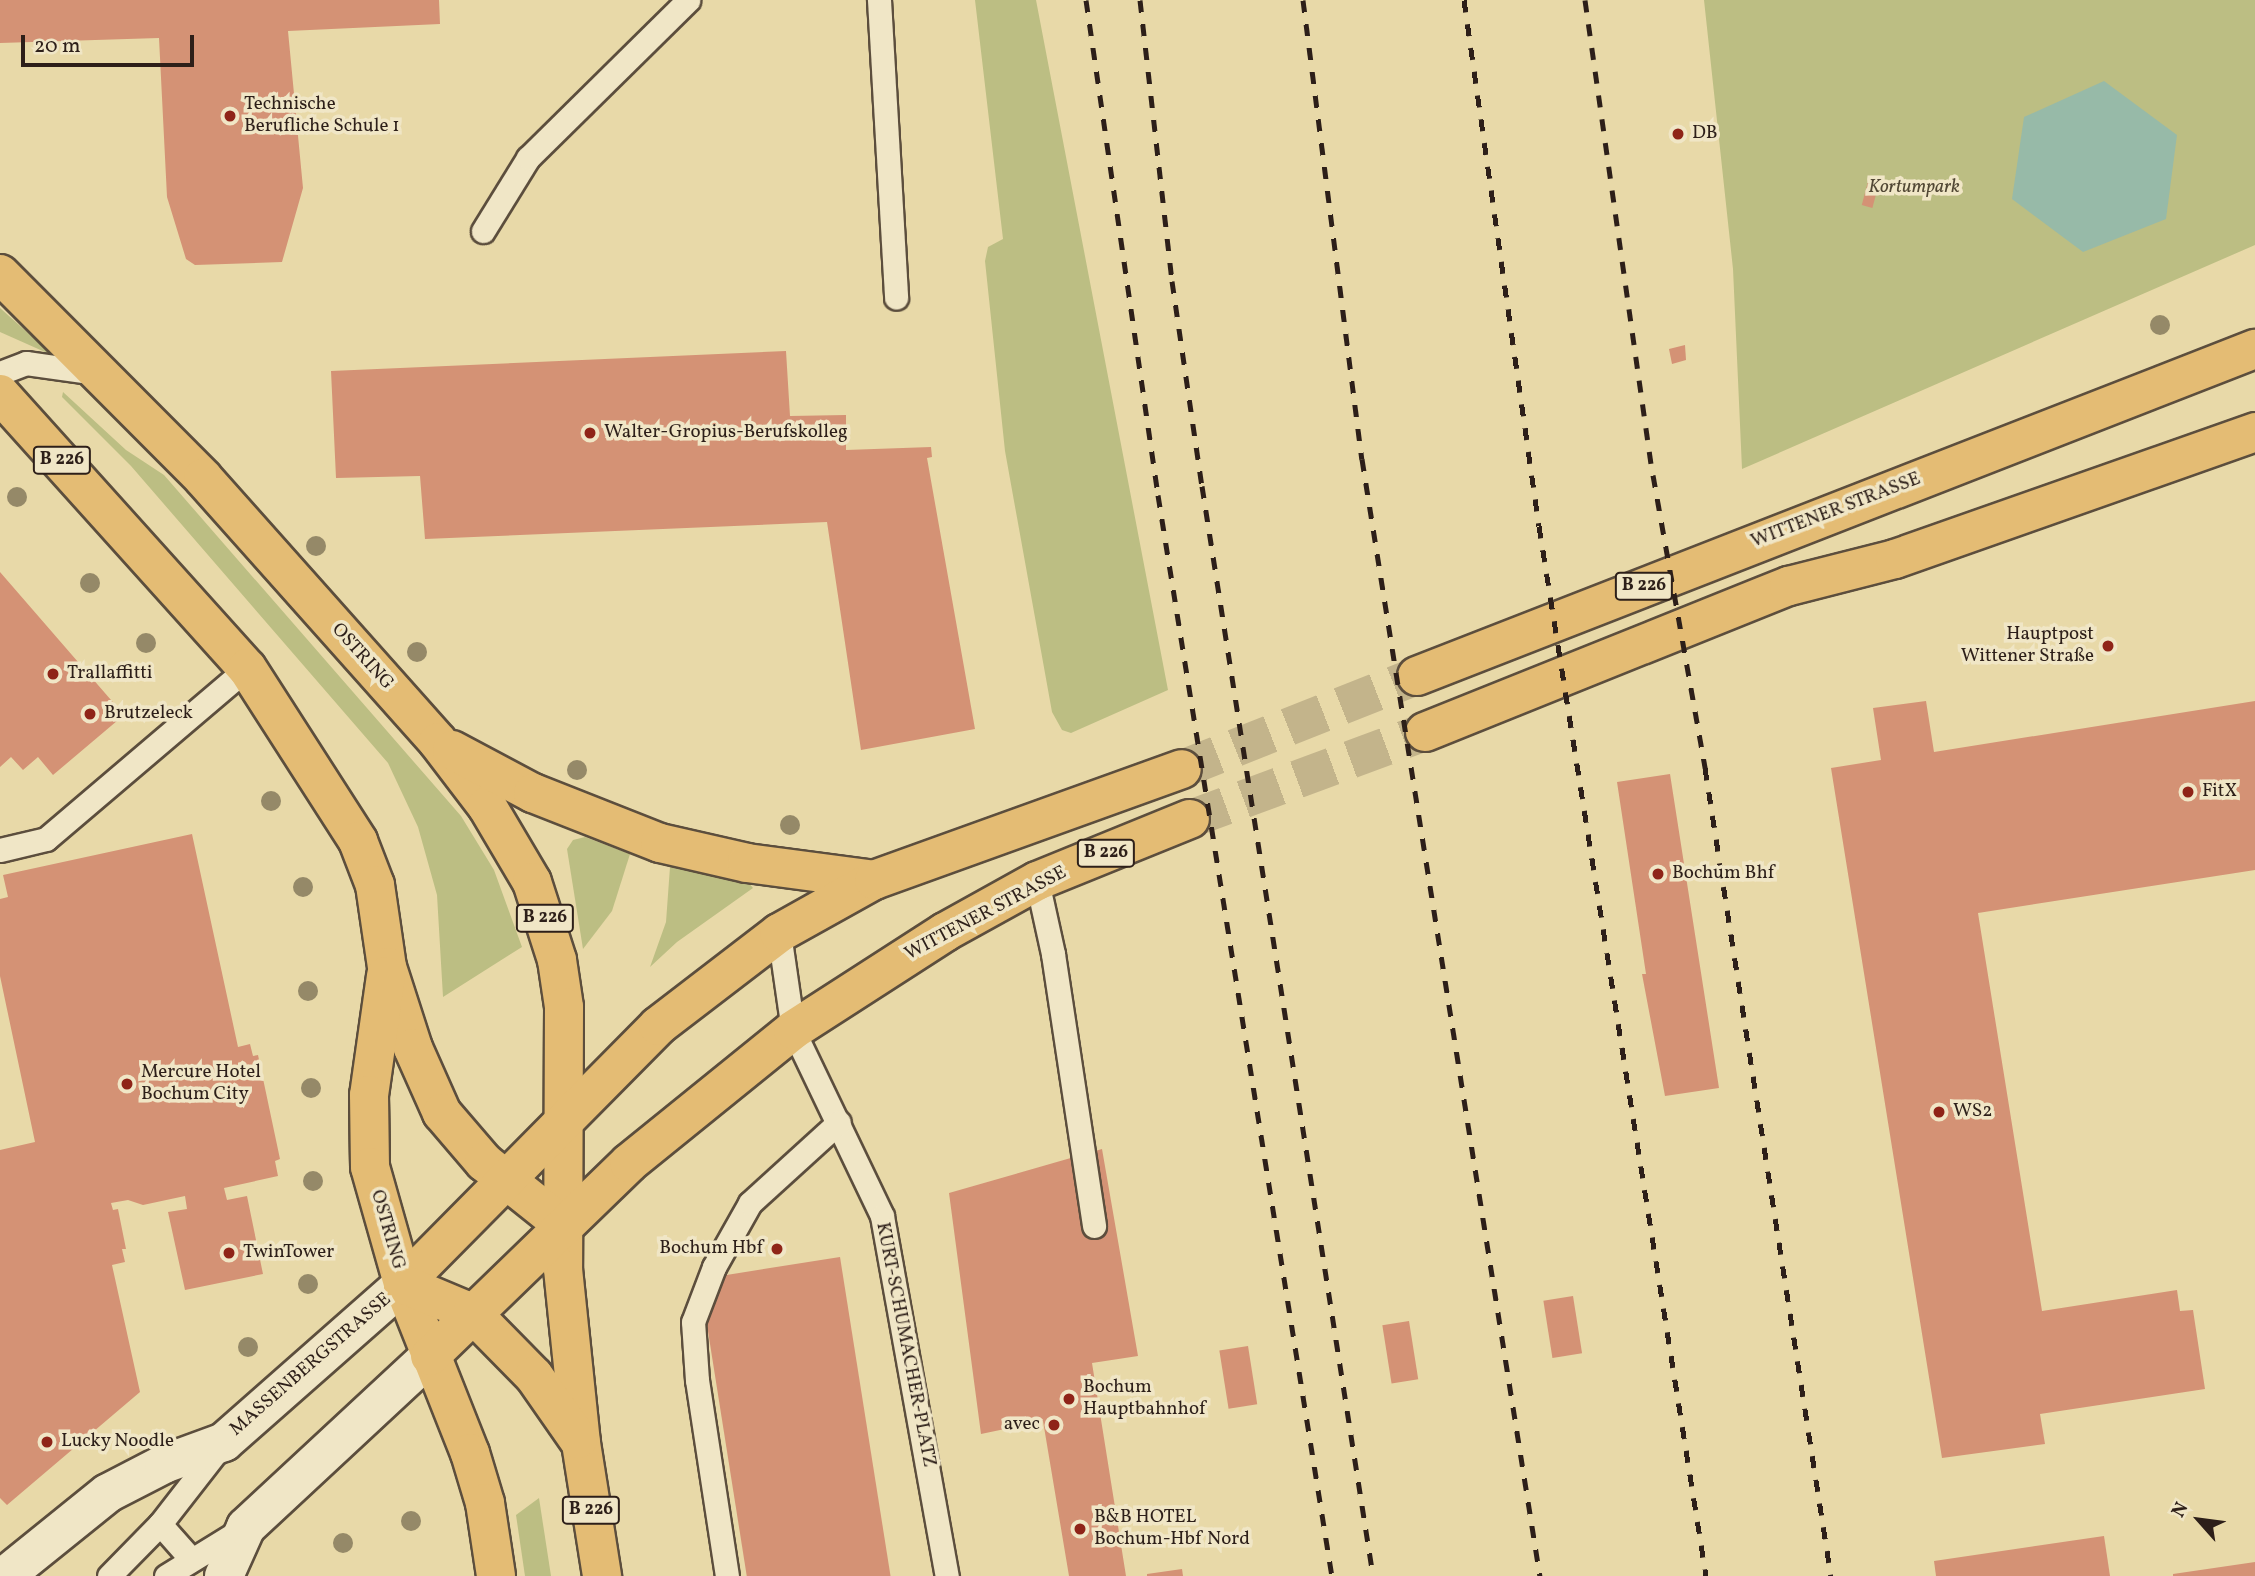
<!DOCTYPE html>
<html>
<head>
<meta charset="utf-8">
<style>
  body { margin:0 }
  #map { position:relative; width:2255px; height:1576px; overflow:hidden; background:#e8d9a8; font-family:Vollkorn,serif }
  div>[style] { position:absolute }
  .green>* { inset:0; background:#bcbe83 }
  .water>* { inset:0; background:#97baa8 }
  .building>* { inset:0; background:#d49275; transform-origin:0 0 }
  .primary-tunnel>* { height:38px; margin-top:-19px; transform-origin:0; background:repeating-linear-gradient(90deg,#c3b48b 0 38px,transparent 0 57px) }
  .roads { filter:drop-shadow(2px 0 #5c4e3d) drop-shadow(-2px 0 #5c4e3d) drop-shadow(0 2px #5c4e3d) drop-shadow(0 -2px #5c4e3d) }
  .lane>* { height:23px; margin:-11.5px; padding:0 11.5px; transform-origin:11.5px; border-radius:11.5px; background:#f0e6c6 }
  .street>* { height:38px; margin:-19px; padding:0 19px; transform-origin:19px; border-radius:19px; background:#f0e6c6 }
  .primary>* { height:38px; margin:-19px; padding:0 19px; transform-origin:19px; border-radius:19px; background:#e4bc74 }
  .rail>* { height:5px; margin-top:-2.5px; transform-origin:0; background:repeating-linear-gradient(90deg,#2d1f19 0 12px,transparent 0 24px) }
  .trees>* { width:20px; height:20px; margin:-10px; border-radius:50%; background:#958968 }
  .dots>* { width:19px; height:19px; translate:-50% -50%; box-sizing:border-box; border:4px solid #f0e6c6; border-radius:50% }
  span { translate:-50% -50%; white-space:nowrap; text-align:center; line-height:1.15; -webkit-text-stroke:7px #f0e6c6; paint-order:stroke }
  .shield-label span { padding:2px 5px; background:#f0e6c6; border:2px solid; border-radius:5px; -webkit-text-stroke-width:0 }
  .shield-label { font-size:18px; color:#2d1f19; font-weight:700 }
  .poi-label { font-size:19px; color:#2d1f19 }
  .left { translate:0 -50%; text-align:left }
  .right { translate:-100% -50%; text-align:right }
  .park-label { font-size:19px; color:#514734; font-style:italic }
  .street-label { font-size:19px; color:#2d1f19 }
  .north { position:absolute; left:2164px; top:1485px; width:70px; height:70px; -webkit-text-stroke:5px #f0e6c6; paint-order:stroke; rotate:298deg; font-size:19px; font-weight:700; line-height:28px; text-align:center; color:#2d1f19 }
  .north::after { content:''; display:block; margin:auto; width:24px; height:32px; background:#2d1f19; clip-path:polygon(50% 0,100% 100%,50% 72%,0 100%) }
  .scale { position:absolute; left:21px; top:35px; width:173px; height:32px; box-sizing:border-box; border:4px solid #2d1f19; border-top:0; padding-left:9px; font-size:21px; line-height:24px; white-space:nowrap; color:#2d1f19; -webkit-text-stroke:5px #f0e6c6; paint-order:stroke }
</style>
</head>
<body>
<div id="map">
  <div class="green">
    <div style="clip-path:polygon(975px 0,1036px 0,1168px 690px,1071px 733px,1062px 730px,1052px 712px,1005px 451px,985px 261px,988px 247px,1003px 239px)"></div>
    <div style="clip-path:polygon(1704px 0,2255px 0,2255px 245px,1742px 469px,1733px 269px)"></div>
    <div style="clip-path:polygon(0 308px,54px 356px,0 332px)"></div>
    <div style="clip-path:polygon(63px 392px,126px 450px,164px 475px,461px 816px,494px 870px,522px 947px,443px 997px,437px 895px,418px 827px,388px 763px,131px 466px,62px 397px)"></div>
    <div style="clip-path:polygon(585px 837px,630px 854px,612px 911px,583px 949px,567px 849px,573px 840px)"></div>
    <div style="clip-path:polygon(670px 867px,748px 882px,753px 888px,677px 942px,650px 967px,666px 922px)"></div>
    <div style="clip-path:polygon(539px 1498px,551px 1576px,525px 1576px,516px 1515px)"></div>
  </div>
  <div class="water">
    <div style="clip-path:polygon(2104px 81px,2177px 135px,2166px 219px,2083px 252px,2012px 199px,2024px 117px)"></div>
  </div>
  <div class="building">
    <div style="clip-path:polygon(0 0,439px 0,440px 24px,288px 31px,303px 188px,282px 262px,195px 265px,186px 259px,167px 197px,159px 38px,0 43px)"></div>
    <div style="left:1869px;top:178px;width:11px;height:28px;rotate:15deg"></div>
    <div style="clip-path:polygon(1685px 345px,1686px 360px,1672px 364px,1669px 349px)"></div>
    <div style="clip-path:polygon(786px 351px,790px 416px,846px 415px,846px 450px,931px 447px,932px 457px,927px 458px,975px 729px,861px 750px,827px 522px,425px 539px,420px 476px,336px 478px,331px 371px)"></div>
    <div style="clip-path:polygon(0 572px,124px 715px,53px 775px,38px 757px,23px 770px,11px 757px,0 767px)"></div>
    <div style="clip-path:polygon(1926px 701px,1934px 752px,2255px 701px,2255px 870px,1978px 913px,2042px 1311px,2177px 1290px,2180px 1311px,2193px 1310px,2205px 1389px,2040px 1414px,2045px 1444px,1942px 1458px,1831px 768px,1881px 760px,1873px 708px)"></div>
    <div style="clip-path:polygon(1670px 774px,1719px 1088px,1665px 1096px,1642px 974px,1646px 974px,1617px 782px)"></div>
    <div style="clip-path:polygon(192px 834px,238px 1047px,250px 1044px,253px 1056px,258px 1055px,280px 1159px,275px 1161px,278px 1176px,224px 1188px,227px 1200px,247px 1196px,263px 1274px,185px 1290px,168px 1212px,187px 1209px,185px 1196px,143px 1205px,128px 1200px,111px 1203px,113px 1210px,118px 1209px,126px 1249px,122px 1249px,125px 1262px,112px 1265px,140px 1392px,7px 1505px,0 1498px,0 1150px,35px 1142px,0 976px,0 899px,8px 897px,3px 875px)"></div>
    <div style="clip-path:polygon(1102px 1149px,1138px 1356px,1092px 1363px,1126px 1576px,1069px 1576px,1043px 1421px,981px 1434px,949px 1193px)"></div>
    <div style="left:840px;top:1257px;width:323px;height:142px;rotate:81deg"></div>
    <div style="left:1573px;top:1296px;width:58px;height:30px;rotate:81deg"></div>
    <div style="left:1409px;top:1321px;width:59px;height:27px;rotate:81deg"></div>
    <div style="left:1248px;top:1346px;width:59px;height:29px;rotate:81deg"></div>
    <div style="clip-path:polygon(2104px 1536px,2110px 1576px,1936px 1576px,1934px 1561px)"></div>
    <div style="clip-path:polygon(2255px 1562px,2255px 1576px,2173px 1576px,2173px 1574px)"></div>
    <div style="clip-path:polygon(1182px 1569px,1183px 1576px,1147px 1576px,1147px 1574px)"></div>
  </div>
  <div class="primary-tunnel">
    <div style="left:1182px;top:769px;width:253px;rotate:-21.6deg"></div>
    <div style="left:1190px;top:819px;width:251px;rotate:-20.3deg"></div>
  </div>
  <div class="roads">
    <div class="lane">
      <div style="left:879px;top:0;width:298px;rotate:86.7deg"></div>
      <div style="left:483px;top:231px;width:86px;rotate:-58.3deg"></div>
      <div style="left:528px;top:158px;width:225px;rotate:-44.6deg"></div>
      <div style="left:0;top:373px;width:28px;rotate:-21deg"></div>
      <div style="left:26px;top:363px;width:72px;rotate:8deg"></div>
      <div style="left:0;top:850px;width:47px;rotate:-13.4deg"></div>
      <div style="left:46px;top:839px;width:264px;rotate:-40.4deg"></div>
      <div style="left:1037px;top:881px;width:75px;rotate:77.6deg"></div>
      <div style="left:1053px;top:954px;width:275px;rotate:81.4deg"></div>
      <div style="left:779px;top:933px;width:98px;rotate:81.8deg"></div>
      <div style="left:793px;top:1030px;width:206px;rotate:64.4deg"></div>
      <div style="left:882px;top:1216px;width:366px;rotate:79.8deg"></div>
      <div style="left:160px;top:1524px;width:47px;rotate:48.5deg"></div>
      <div style="left:109px;top:1576px;width:73px;rotate:-45.6deg"></div>
      <div style="left:160px;top:1524px;width:98px;rotate:-52.1deg"></div>
      <div style="left:166px;top:1576px;width:92px;rotate:-31.6deg"></div>
      <div style="left:727px;top:1576px;width:198px;rotate:-98.7deg"></div>
      <div style="left:697px;top:1380px;width:58px;rotate:-93.9deg"></div>
      <div style="left:693px;top:1322px;width:59px;rotate:-69.1deg"></div>
      <div style="left:714px;top:1267px;width:73px;rotate:-60.6deg"></div>
      <div style="left:750px;top:1203px;width:120px;rotate:-42.3deg"></div>
    </div>
    <div class="street">
      <div style="left:5px;top:1576px;width:132px;rotate:-38.9deg"></div>
      <div style="left:108px;top:1493px;width:63px;rotate:-27.4deg"></div>
      <div style="left:164px;top:1464px;width:64px;rotate:-20.1deg"></div>
      <div style="left:224px;top:1442px;width:239px;rotate:-41.4deg"></div>
      <div style="left:224px;top:1576px;width:54px;rotate:-65.8deg"></div>
      <div style="left:246px;top:1527px;width:251px;rotate:-42.9deg"></div>
    </div>
    <div class="primary">
      <div style="left:0;top:274px;width:288px;rotate:45.1deg"></div>
      <div style="left:203px;top:478px;width:353px;rotate:48.3deg"></div>
      <div style="left:438px;top:742px;width:81px;rotate:52.6deg"></div>
      <div style="left:487px;top:806px;width:88px;rotate:59.4deg"></div>
      <div style="left:532px;top:882px;width:82px;rotate:72.2deg"></div>
      <div style="left:557px;top:960px;width:48px;rotate:81.5deg"></div>
      <div style="left:564px;top:1007px;width:262px;rotate:90.2deg"></div>
      <div style="left:563px;top:1269px;width:175px;rotate:84.1deg"></div>
      <div style="left:581px;top:1443px;width:135px;rotate:81deg"></div>
      <div style="left:0;top:394px;width:369px;rotate:48deg"></div>
      <div style="left:247px;top:668px;width:206px;rotate:57.3deg"></div>
      <div style="left:358px;top:841px;width:47px;rotate:68.9deg"></div>
      <div style="left:375px;top:885px;width:83px;rotate:81.7deg"></div>
      <div style="left:387px;top:967px;width:85px;rotate:72.2deg"></div>
      <div style="left:413px;top:1048px;width:71px;rotate:66deg"></div>
      <div style="left:442px;top:1113px;width:65px;rotate:49.4deg"></div>
      <div style="left:484px;top:1162px;width:101px;rotate:38.6deg"></div>
      <div style="left:1417px;top:676px;width:900px;rotate:-21.32deg"></div>
      <div style="left:1425px;top:732px;width:392px;rotate:-21.9deg"></div>
      <div style="left:1789px;top:586px;width:109px;rotate:-14.3deg"></div>
      <div style="left:1895px;top:559px;width:382px;rotate:-19.4deg"></div>
      <div style="left:452px;top:750px;width:92px;rotate:28deg"></div>
      <div style="left:533px;top:793px;width:136px;rotate:21.5deg"></div>
      <div style="left:660px;top:843px;width:89px;rotate:12.9deg"></div>
      <div style="left:747px;top:863px;width:128px;rotate:7.6deg"></div>
      <div style="left:386px;top:976px;width:120px;rotate:98.1deg"></div>
      <div style="left:369px;top:1095px;width:72px;rotate:89.2deg"></div>
      <div style="left:370px;top:1167px;width:122px;rotate:74.2deg"></div>
      <div style="left:403px;top:1284px;width:182px;rotate:68.4deg"></div>
      <div style="left:470px;top:1453px;width:52px;rotate:73.3deg"></div>
      <div style="left:485px;top:1503px;width:74px;rotate:81.4deg"></div>
      <div style="left:403px;top:1284px;width:363px;rotate:-45.3deg"></div>
      <div style="left:658px;top:1026px;width:153px;rotate:-37.5deg"></div>
      <div style="left:779px;top:933px;width:109px;rotate:-29.2deg"></div>
      <div style="left:874px;top:880px;width:327px;rotate:-19.8deg"></div>
      <div style="left:403px;top:1284px;width:75px;rotate:22.8deg"></div>
      <div style="left:472px;top:1313px;width:88px;rotate:45.5deg"></div>
      <div style="left:534px;top:1376px;width:77px;rotate:55.1deg"></div>
      <div style="left:430px;top:1356px;width:277px;rotate:-44.1deg"></div>
      <div style="left:629px;top:1163px;width:211px;rotate:-39deg"></div>
      <div style="left:793px;top:1030px;width:181px;rotate:-32.8deg"></div>
      <div style="left:945px;top:932px;width:105px;rotate:-29deg"></div>
      <div style="left:1037px;top:881px;width:165px;rotate:-22.1deg"></div>
    </div>
  </div>
  <div class="rail">
    <div style="left:1086px;top:0;width:500px;rotate:81.72deg"></div>
    <div style="left:1158px;top:495px;width:1095px;rotate:80.86deg"></div>
    <div style="left:1140px;top:0;width:283px;rotate:83.5deg"></div>
    <div style="left:1172px;top:281px;width:207px;rotate:81.7deg"></div>
    <div style="left:1202px;top:486px;width:1103px;rotate:81.08deg"></div>
    <div style="left:1303px;top:0;width:463px;rotate:82.7deg"></div>
    <div style="left:1362px;top:459px;width:1131px;rotate:80.95deg"></div>
    <div style="left:1464px;top:0;width:531px;rotate:81.89deg"></div>
    <div style="left:1539px;top:526px;width:1063px;rotate:80.96deg"></div>
    <div style="left:1585px;top:0;width:480px;rotate:81.9deg"></div>
    <div style="left:1653px;top:475px;width:298px;rotate:79.9deg"></div>
    <div style="left:1705px;top:768px;width:818px;rotate:81.14deg"></div>
  </div>
  <div class="trees">
    <div style="left:2160px;top:325px"></div>
    <div style="left:17px;top:497px"></div>
    <div style="left:316px;top:546px"></div>
    <div style="left:90px;top:583px"></div>
    <div style="left:146px;top:643px"></div>
    <div style="left:417px;top:652px"></div>
    <div style="left:577px;top:770px"></div>
    <div style="left:271px;top:801px"></div>
    <div style="left:790px;top:825px"></div>
    <div style="left:303px;top:887px"></div>
    <div style="left:308px;top:991px"></div>
    <div style="left:311px;top:1088px"></div>
    <div style="left:313px;top:1181px"></div>
    <div style="left:308px;top:1284px"></div>
    <div style="left:248px;top:1347px"></div>
    <div style="left:411px;top:1521px"></div>
    <div style="left:343px;top:1543px"></div>
  </div>
  <div class="dots">
    <div style="left:230px;top:116px;background:#8f2418"></div>
    <div style="left:1678px;top:134px;background:#8f2418"></div>
    <div style="left:590px;top:433px;background:#8f2418"></div>
    <div style="left:2108px;top:646px;background:#8f2418"></div>
    <div style="left:53px;top:674px;background:#8f2418"></div>
    <div style="left:90px;top:714px;background:#8f2418"></div>
    <div style="left:2188px;top:792px;background:#8f2418"></div>
    <div style="left:1658px;top:874px;background:#8f2418"></div>
    <div style="left:127px;top:1084px;background:#8f2418"></div>
    <div style="left:1939px;top:1112px;background:#8f2418"></div>
    <div style="left:777px;top:1249px;background:#8f2418"></div>
    <div style="left:229px;top:1253px;background:#8f2418"></div>
    <div style="left:1069px;top:1399px;background:#8f2418"></div>
    <div style="left:1054px;top:1425px;background:#8f2418"></div>
    <div style="left:47px;top:1442px;background:#8f2418"></div>
    <div style="left:1080px;top:1529px;background:#8f2418"></div>
  </div>
  <div class="shield-label">
    <span style="left:62px;top:460px">B 226</span>
    <span style="left:1644px;top:586px">B 226</span>
    <span style="left:1106px;top:853px">B 226</span>
    <span style="left:545px;top:918px">B 226</span>
    <span style="left:591px;top:1510px">B 226</span>
  </div>
  <div class="poi-label">
    <span class="left" style="left:244px;top:116px">Technische<br>Berufliche Schule 1</span>
    <span class="left" style="left:1692px;top:134px">DB</span>
    <span class="left" style="left:604px;top:433px">Walter-Gropius-Berufskolleg</span>
    <span class="right" style="left:2094px;top:646px">Hauptpost<br>Wittener Straße</span>
    <span class="left" style="left:67px;top:674px">Trallaffitti</span>
    <span class="left" style="left:104px;top:714px">Brutzeleck</span>
    <span class="left" style="left:2202px;top:792px">FitX</span>
    <span class="left" style="left:1672px;top:874px">Bochum Bhf</span>
    <span class="left" style="left:141px;top:1084px">Mercure Hotel<br>Bochum City</span>
    <span class="left" style="left:1953px;top:1112px">WS2</span>
    <span class="right" style="left:763px;top:1249px">Bochum Hbf</span>
    <span class="left" style="left:243px;top:1253px">TwinTower</span>
    <span class="left" style="left:1083px;top:1399px">Bochum<br>Hauptbahnhof</span>
    <span class="right" style="left:1040px;top:1425px">avec</span>
    <span class="left" style="left:61px;top:1442px">Lucky Noodle</span>
    <span class="left" style="left:1094px;top:1529px">B&amp;B HOTEL<br>Bochum-Hbf Nord</span>
  </div>
  <div class="park-label">
    <span style="left:1914px;top:188px">Kortumpark</span>
  </div>
  <div class="street-label">
    <span style="left:1836px;top:511px;rotate:-21deg">WITTENER STRASSE</span>
    <span style="left:362px;top:657px;rotate:48deg">OSTRING</span>
    <span style="left:986px;top:914px;rotate:-28deg">WITTENER STRASSE</span>
    <span style="left:387px;top:1230px;rotate:74deg">OSTRING</span>
    <span style="left:905px;top:1345px;rotate:79deg">KURT-SCHUMACHER-PLATZ</span>
    <span style="left:311px;top:1365px;rotate:-41deg">MASSENBERGSTRASSE</span>
  </div>
  <div class="north">N</div>
  <div class="scale">20 m</div>
</div>
</body>
</html>
